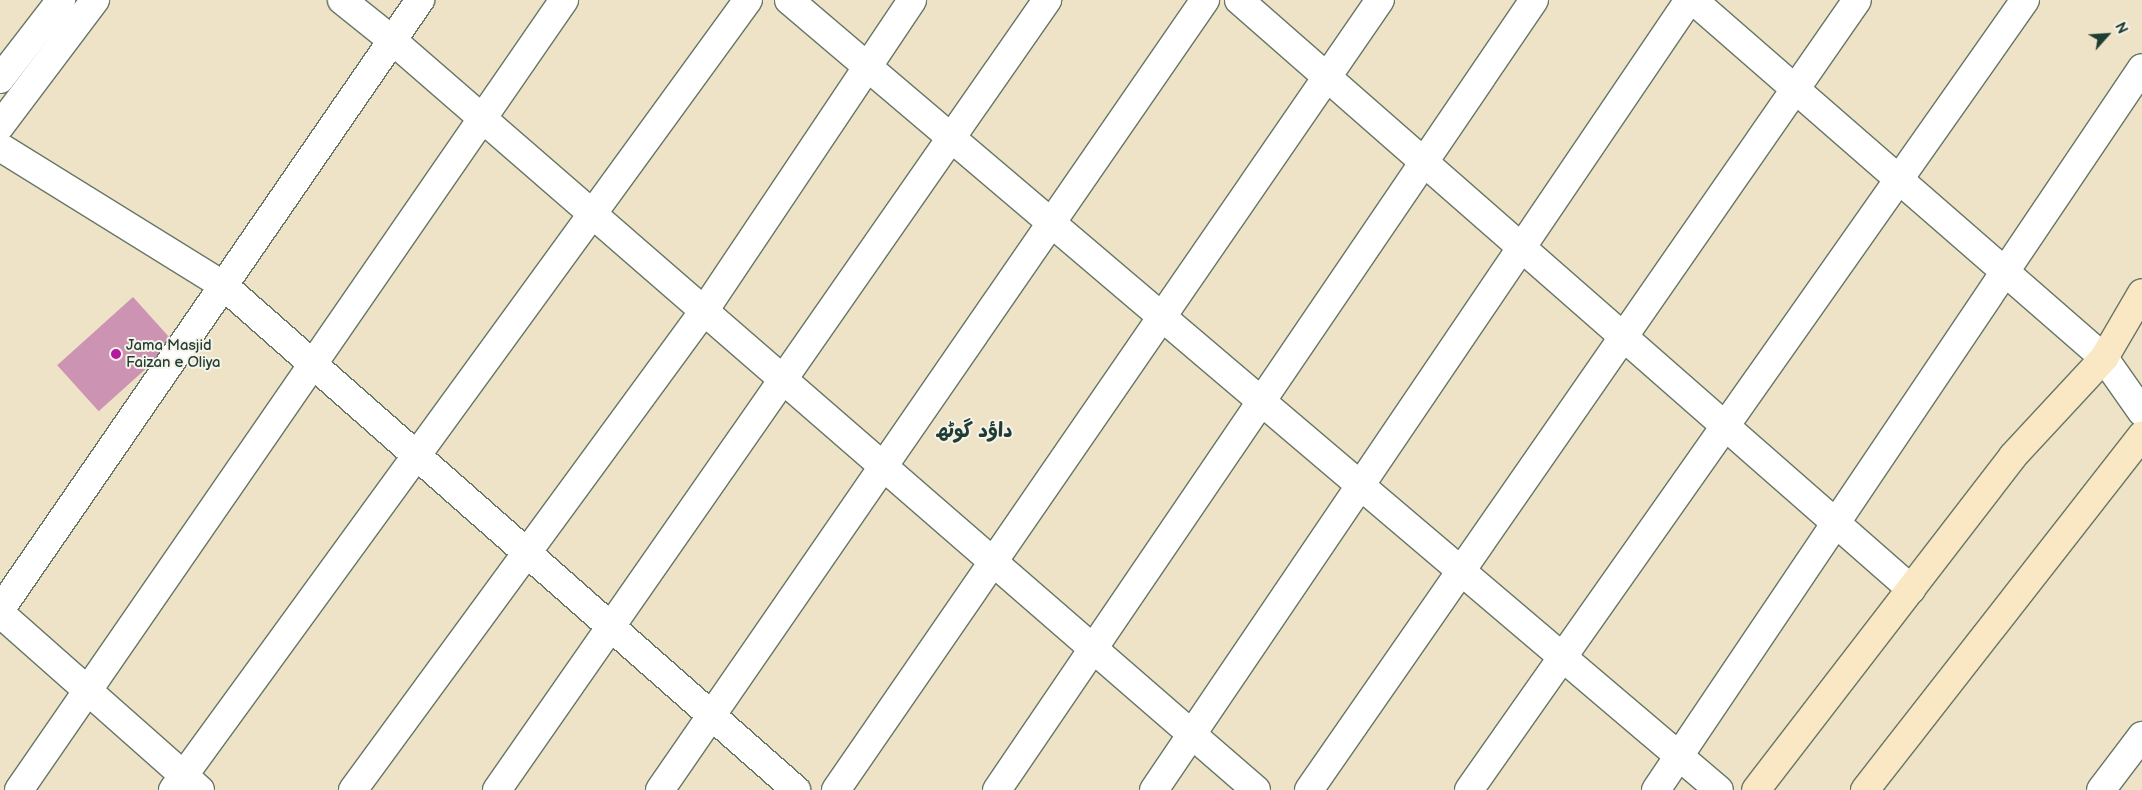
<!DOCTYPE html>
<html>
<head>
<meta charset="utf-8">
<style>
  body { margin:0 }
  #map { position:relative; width:2142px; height:790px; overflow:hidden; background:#eee3c6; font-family:"Balsamiq Sans","Playpen Sans Arabic",sans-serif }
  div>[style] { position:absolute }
  .building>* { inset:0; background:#cc94b2; transform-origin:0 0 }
  .roads { filter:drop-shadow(1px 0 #677767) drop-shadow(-1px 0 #677767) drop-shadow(0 1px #677767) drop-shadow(0 -1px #677767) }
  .minor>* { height:28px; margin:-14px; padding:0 14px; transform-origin:14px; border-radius:14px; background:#fff }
  .tertiary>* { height:28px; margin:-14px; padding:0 14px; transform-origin:14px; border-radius:14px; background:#fff }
  .secondary>* { height:28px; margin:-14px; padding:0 14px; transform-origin:14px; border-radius:14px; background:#fae7c3 }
  .dots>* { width:14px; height:14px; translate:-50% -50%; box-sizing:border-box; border:2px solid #f7f3e8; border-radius:50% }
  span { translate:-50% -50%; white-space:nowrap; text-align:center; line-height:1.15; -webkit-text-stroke:4px #f7f3e8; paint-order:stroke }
  .poi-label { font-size:15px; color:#1f3d34 }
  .left { translate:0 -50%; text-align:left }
  .district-label { font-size:20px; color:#1f3d34; font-weight:700 }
  .north { position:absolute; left:2082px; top:10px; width:50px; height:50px; -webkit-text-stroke:4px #f7f3e8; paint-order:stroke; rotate:64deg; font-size:14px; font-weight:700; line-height:20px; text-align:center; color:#1f3d34 }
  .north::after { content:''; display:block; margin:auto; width:18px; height:22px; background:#1f3d34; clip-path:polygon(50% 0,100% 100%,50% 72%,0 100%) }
</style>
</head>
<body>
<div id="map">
  <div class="building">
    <div style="left:133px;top:297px;width:62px;height:102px;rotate:48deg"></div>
  </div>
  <div class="roads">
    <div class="minor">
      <div style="left:342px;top:0;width:64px;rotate:38.7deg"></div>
      <div style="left:392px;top:40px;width:1144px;rotate:40.96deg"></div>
      <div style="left:789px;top:0;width:1220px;rotate:40.35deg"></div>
      <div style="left:1239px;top:0;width:894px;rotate:41.23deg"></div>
      <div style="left:1693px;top:0;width:545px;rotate:41.06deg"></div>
      <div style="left:0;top:147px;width:262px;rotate:31.8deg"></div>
      <div style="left:223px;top:285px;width:764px;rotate:41.39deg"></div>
      <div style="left:0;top:610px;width:741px;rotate:-55.45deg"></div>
      <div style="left:0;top:613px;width:267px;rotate:41.5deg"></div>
      <div style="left:19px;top:790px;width:960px;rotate:-55.4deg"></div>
      <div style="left:173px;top:790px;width:977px;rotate:-53.95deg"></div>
      <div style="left:353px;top:790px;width:594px;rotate:-53.77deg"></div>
      <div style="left:704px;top:311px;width:374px;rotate:-56.2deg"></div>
      <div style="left:497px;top:790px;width:963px;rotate:-55.15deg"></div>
      <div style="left:660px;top:790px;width:960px;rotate:-55.4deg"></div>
      <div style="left:836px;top:790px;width:959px;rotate:-55.45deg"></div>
      <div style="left:997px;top:790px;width:955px;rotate:-55.79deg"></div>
      <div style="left:1154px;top:790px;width:954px;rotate:-55.89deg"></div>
      <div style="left:1309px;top:790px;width:961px;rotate:-55.25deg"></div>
      <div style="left:1469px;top:790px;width:966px;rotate:-54.86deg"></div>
      <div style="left:1656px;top:790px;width:870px;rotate:-56.05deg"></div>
      <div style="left:2101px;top:790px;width:68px;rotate:-52.8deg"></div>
    </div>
    <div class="tertiary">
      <div style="left:0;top:79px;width:100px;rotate:-52.3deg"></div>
      <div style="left:0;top:126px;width:158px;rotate:-53deg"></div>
      <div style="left:2104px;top:358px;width:66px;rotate:54.9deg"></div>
    </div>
    <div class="secondary">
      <div style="left:1756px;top:790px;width:421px;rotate:-52.4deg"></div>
      <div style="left:2013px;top:456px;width:134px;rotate:-47.1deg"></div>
      <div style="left:2104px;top:358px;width:75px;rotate:-59.7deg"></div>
      <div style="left:1865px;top:790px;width:450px;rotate:-52deg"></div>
    </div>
  </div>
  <div class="dots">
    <div style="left:116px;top:354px;background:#b5179e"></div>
  </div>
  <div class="poi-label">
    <span class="left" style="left:126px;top:354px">Jama Masjid<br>Faizan e Oliya</span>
  </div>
  <div class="district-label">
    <span style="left:974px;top:431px">داؤد گوٹھ</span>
  </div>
  <div class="north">N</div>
</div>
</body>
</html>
